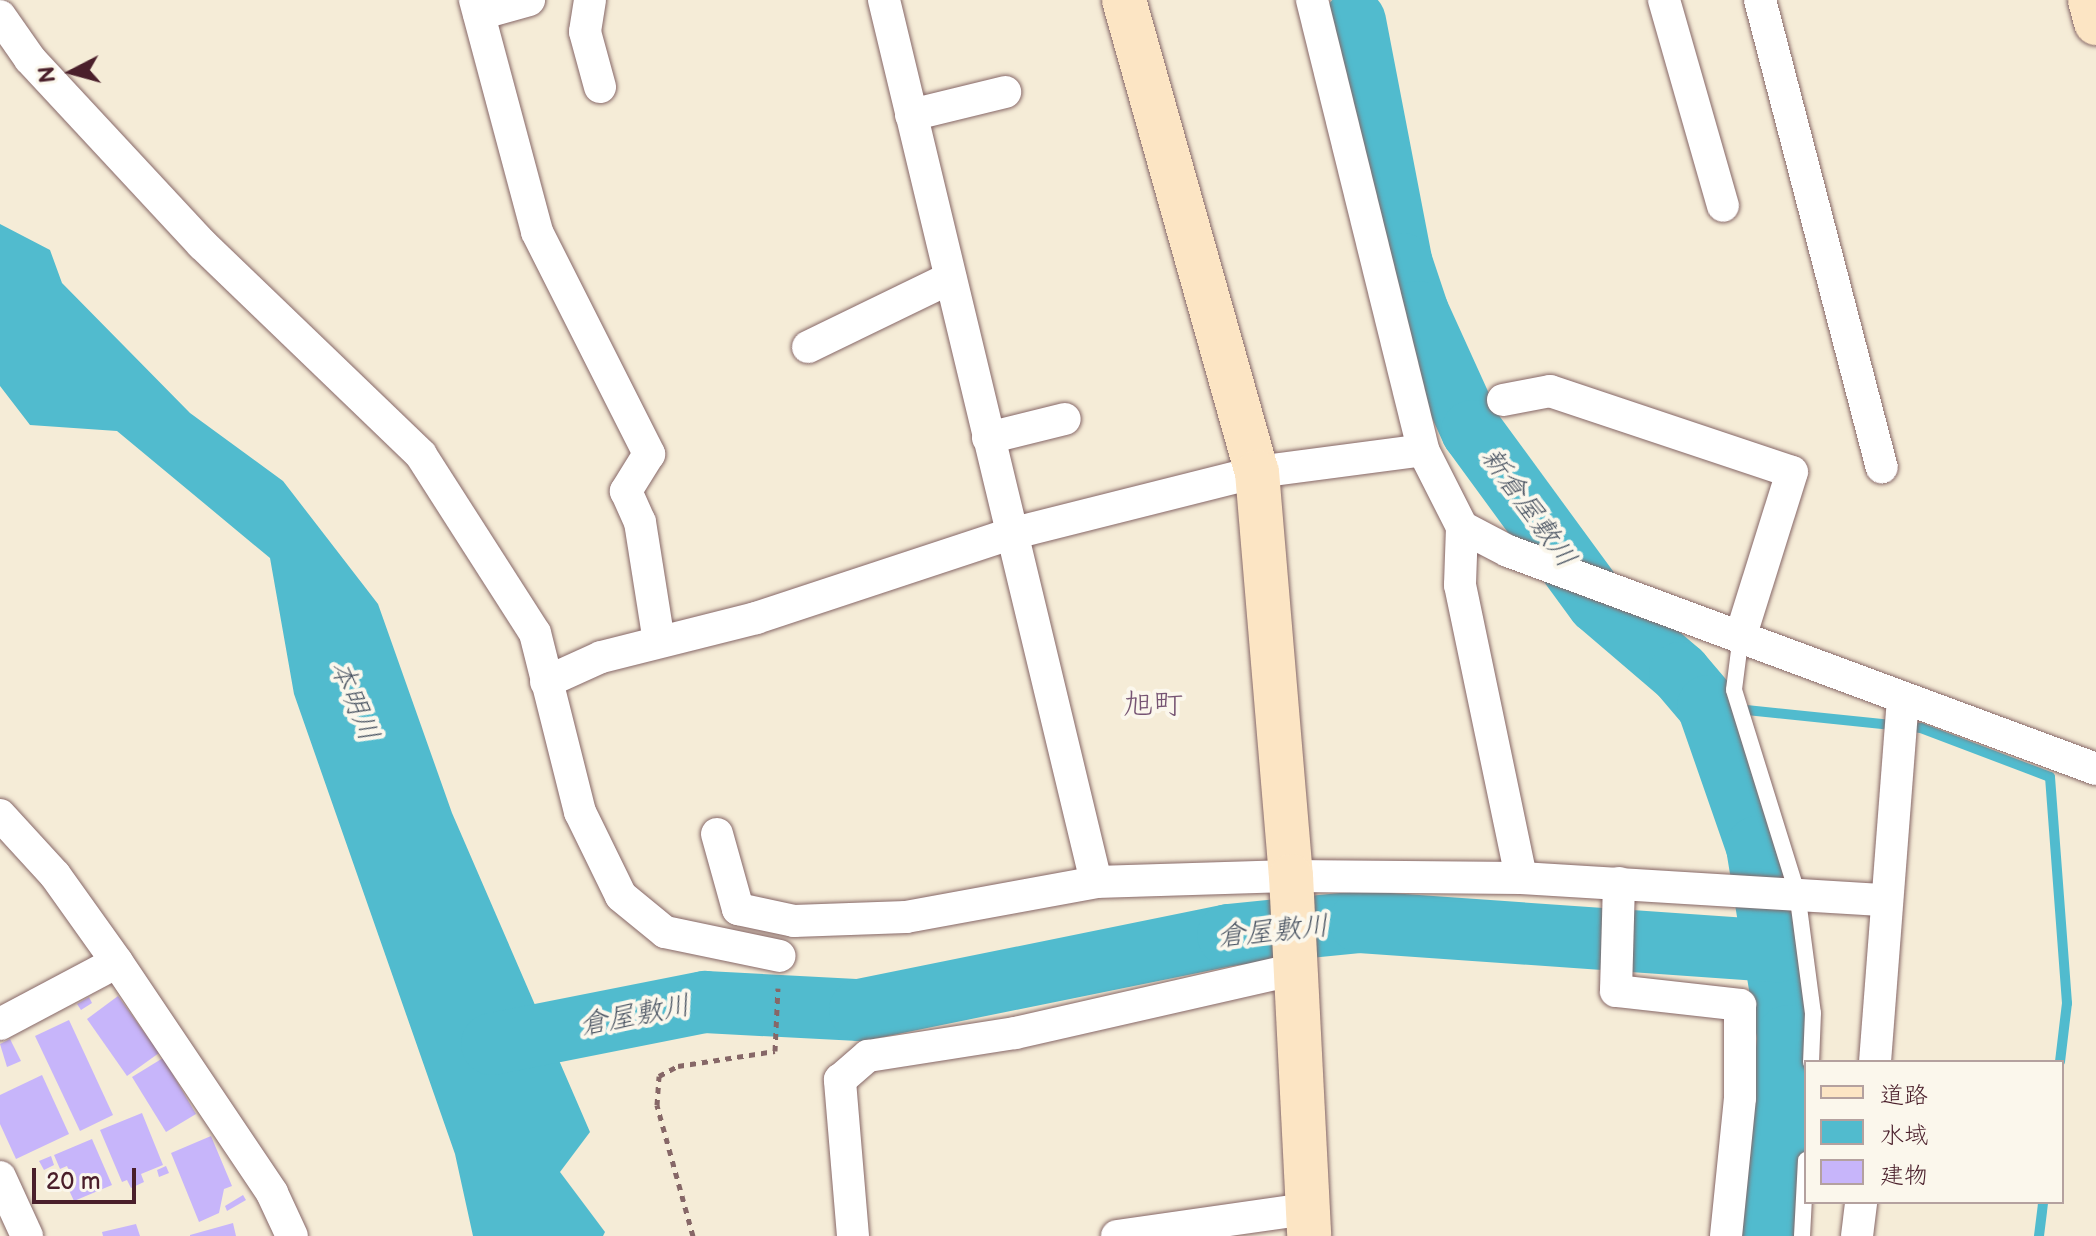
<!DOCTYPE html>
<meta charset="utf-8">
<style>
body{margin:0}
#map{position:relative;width:2096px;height:1236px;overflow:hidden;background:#f5ecd7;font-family:"Balsamiq Sans","Klee One",sans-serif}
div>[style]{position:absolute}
.water>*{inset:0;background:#51bbce}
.stream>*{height:10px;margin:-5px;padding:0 5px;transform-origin:5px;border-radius:5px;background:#51bbce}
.river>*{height:62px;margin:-31px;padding:0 31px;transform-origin:31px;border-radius:31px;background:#51bbce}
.building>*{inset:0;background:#c7b5fa}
.path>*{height:5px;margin-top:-2.5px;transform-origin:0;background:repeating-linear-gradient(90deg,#866767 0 6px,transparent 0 12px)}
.roads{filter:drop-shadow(0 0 2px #866767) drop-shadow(0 0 2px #866767)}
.lane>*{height:16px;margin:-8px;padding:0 8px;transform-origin:8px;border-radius:8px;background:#fff}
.street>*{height:32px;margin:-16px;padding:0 16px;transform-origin:16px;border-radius:16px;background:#fff}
.secondary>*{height:44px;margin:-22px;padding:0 22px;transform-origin:22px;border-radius:22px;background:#fce5c4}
span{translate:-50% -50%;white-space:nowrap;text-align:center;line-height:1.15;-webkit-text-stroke:8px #fbf7ec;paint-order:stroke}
.water-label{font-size:28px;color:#4c5664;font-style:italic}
.quarter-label{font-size:30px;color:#765473}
.legend{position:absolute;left:1804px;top:1060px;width:260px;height:144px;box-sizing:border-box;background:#fbf7ec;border:2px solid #b4a19f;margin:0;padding:10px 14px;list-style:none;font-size:24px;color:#4a1f2b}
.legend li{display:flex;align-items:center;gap:16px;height:40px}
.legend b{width:40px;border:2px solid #b4a19f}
.north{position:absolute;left:32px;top:32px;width:80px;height:80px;-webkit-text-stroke:6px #fbf7ec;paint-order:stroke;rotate:264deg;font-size:22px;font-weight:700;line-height:32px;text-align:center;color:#4a1f2b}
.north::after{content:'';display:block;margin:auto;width:28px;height:36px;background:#4a1f2b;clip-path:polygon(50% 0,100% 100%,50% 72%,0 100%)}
.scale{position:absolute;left:32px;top:1168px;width:104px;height:36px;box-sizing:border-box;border:4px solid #4a1f2b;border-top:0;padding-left:10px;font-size:24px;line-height:28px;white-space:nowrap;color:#4a1f2b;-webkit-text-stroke:6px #fbf7ec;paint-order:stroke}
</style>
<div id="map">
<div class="water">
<div style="clip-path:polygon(0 224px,50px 250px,62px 283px,190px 413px,283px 481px,378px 604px,452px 813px,590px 1132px,560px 1172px,605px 1232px,603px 1236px,473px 1236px,455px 1154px,294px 694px,270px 558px,117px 431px,30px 425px,0 386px)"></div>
</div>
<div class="stream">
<div style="left:1708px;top:706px;width:214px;rotate:5.9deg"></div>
<div style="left:1921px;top:728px;width:138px;rotate:20.8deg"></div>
<div style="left:2050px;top:777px;width:227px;rotate:85.7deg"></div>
<div style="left:2067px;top:1003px;width:59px;rotate:96.8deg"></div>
<div style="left:2039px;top:1236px;width:34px;rotate:-83deg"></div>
</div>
<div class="river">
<div style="left:1355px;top:21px;width:248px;rotate:79.1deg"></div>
<div style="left:1402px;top:264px;width:51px;rotate:71.6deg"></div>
<div style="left:1418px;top:312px;width:131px;rotate:65.6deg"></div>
<div style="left:1472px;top:431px;width:213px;rotate:53.8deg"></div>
<div style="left:1598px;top:603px;width:108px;rotate:40.5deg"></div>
<div style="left:1680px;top:673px;width:43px;rotate:49.7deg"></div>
<div style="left:1708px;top:706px;width:149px;rotate:70.8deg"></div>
<div style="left:1757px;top:847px;width:192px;rotate:80.7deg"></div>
<div style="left:1788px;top:1036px;width:201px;rotate:94.3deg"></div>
<div style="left:492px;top:1044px;width:217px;rotate:-11.2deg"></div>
<div style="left:705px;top:1002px;width:155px;rotate:3deg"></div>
<div style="left:860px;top:1010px;width:376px;rotate:-11.5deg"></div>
<div style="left:1228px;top:935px;width:133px;rotate:-5.6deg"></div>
<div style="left:1360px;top:922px;width:419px;rotate:4deg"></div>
</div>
<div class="building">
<div style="clip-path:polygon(118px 996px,159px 1053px,127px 1076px,87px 1019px)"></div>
<div style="clip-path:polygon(89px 997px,92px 1003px,81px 1010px,77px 1004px)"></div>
<div style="clip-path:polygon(69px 1020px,113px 1115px,80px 1131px,35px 1036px)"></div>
<div style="clip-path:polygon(10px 1039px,21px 1061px,7px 1067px,0 1044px)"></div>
<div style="clip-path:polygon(163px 1058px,196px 1114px,166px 1132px,132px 1077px)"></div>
<div style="clip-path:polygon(42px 1075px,69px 1134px,16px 1159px,0 1124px,0 1095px)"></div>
<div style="clip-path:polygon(142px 1113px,163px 1165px,141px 1174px,144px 1182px,131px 1188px,127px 1180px,122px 1182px,100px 1130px)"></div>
<div style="clip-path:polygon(211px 1136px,232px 1186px,224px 1189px,219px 1213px,199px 1222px,171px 1153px)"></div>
<div style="clip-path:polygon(92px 1139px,112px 1185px,74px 1201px,68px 1188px,75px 1185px,67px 1166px,60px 1169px,54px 1155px)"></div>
<div style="clip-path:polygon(51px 1156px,54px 1165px,44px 1170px,39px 1161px)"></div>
<div style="clip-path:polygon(166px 1166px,169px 1173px,159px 1177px,157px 1170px)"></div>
<div style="clip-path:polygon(243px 1195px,246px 1200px,227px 1211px,225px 1206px)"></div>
<div style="clip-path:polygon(233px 1223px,236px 1236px,190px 1236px,190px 1235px)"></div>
<div style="clip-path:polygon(136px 1224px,140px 1236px,103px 1236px,102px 1232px)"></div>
</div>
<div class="path">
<div style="left:693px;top:1236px;width:136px;rotate:-105.4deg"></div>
<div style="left:657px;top:1105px;width:29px;rotate:-86deg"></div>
<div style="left:659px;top:1076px;width:21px;rotate:-28deg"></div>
<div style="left:678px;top:1066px;width:98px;rotate:-8.8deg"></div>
<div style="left:775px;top:1051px;width:63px;rotate:-87.3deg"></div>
</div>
<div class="roads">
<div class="lane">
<div style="left:1741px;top:635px;width:55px;rotate:97.3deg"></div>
<div style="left:1734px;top:690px;width:212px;rotate:72.7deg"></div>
<div style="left:1797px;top:892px;width:122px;rotate:82.5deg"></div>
<div style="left:1813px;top:1013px;width:49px;rotate:92.3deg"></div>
<div style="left:1802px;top:1236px;width:76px;rotate:-87deg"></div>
</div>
<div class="street">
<div style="left:475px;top:0;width:240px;rotate:75deg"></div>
<div style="left:537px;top:232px;width:249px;rotate:63.2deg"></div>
<div style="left:649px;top:454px;width:44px;rotate:121.9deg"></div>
<div style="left:626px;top:491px;width:34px;rotate:66deg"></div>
<div style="left:640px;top:522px;width:121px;rotate:81deg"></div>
<div style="left:590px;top:0;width:32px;rotate:99deg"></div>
<div style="left:585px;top:32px;width:57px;rotate:74.7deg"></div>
<div style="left:884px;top:0;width:907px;rotate:76.48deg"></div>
<div style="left:1312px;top:0;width:463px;rotate:76.1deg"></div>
<div style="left:1423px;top:450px;width:86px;rotate:63.1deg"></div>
<div style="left:1462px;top:527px;width:58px;rotate:92deg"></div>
<div style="left:1460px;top:585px;width:299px;rotate:78.2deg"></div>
<div style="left:1664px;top:0;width:214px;rotate:74deg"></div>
<div style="left:1760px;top:0;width:483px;rotate:75.4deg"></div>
<div style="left:479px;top:14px;width:52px;rotate:-15.6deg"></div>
<div style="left:0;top:16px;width:52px;rotate:55.1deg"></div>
<div style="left:30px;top:59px;width:253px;rotate:47.1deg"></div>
<div style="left:202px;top:244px;width:304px;rotate:43.9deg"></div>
<div style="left:421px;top:455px;width:211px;rotate:57.4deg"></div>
<div style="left:535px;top:633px;width:185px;rotate:75.9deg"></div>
<div style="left:580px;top:812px;width:93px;rotate:64deg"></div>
<div style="left:621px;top:896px;width:57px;rotate:39.3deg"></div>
<div style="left:665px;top:932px;width:117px;rotate:11.8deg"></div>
<div style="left:911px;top:115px;width:97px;rotate:-13.7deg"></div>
<div style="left:808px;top:347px;width:158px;rotate:-25.9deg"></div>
<div style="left:1503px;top:400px;width:48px;rotate:-10.8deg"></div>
<div style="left:1550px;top:391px;width:255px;rotate:18.5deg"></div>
<div style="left:1792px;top:472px;width:171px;rotate:107.4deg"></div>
<div style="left:988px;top:438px;width:79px;rotate:-13.9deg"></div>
<div style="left:1462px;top:527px;width:52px;rotate:27.6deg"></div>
<div style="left:1508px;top:551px;width:627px;rotate:20.34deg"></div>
<div style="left:546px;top:682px;width:60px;rotate:-24.4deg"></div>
<div style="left:601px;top:657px;width:160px;rotate:-14.1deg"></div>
<div style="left:756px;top:618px;width:268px;rotate:-18.3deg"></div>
<div style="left:1010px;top:534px;width:255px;rotate:-14.1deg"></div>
<div style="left:1257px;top:472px;width:167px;rotate:-7.5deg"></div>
<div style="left:0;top:815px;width:81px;rotate:47.5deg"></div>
<div style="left:55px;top:875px;width:107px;rotate:54.5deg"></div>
<div style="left:117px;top:962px;width:278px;rotate:56.1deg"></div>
<div style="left:272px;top:1193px;width:47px;rotate:65.1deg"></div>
<div style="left:717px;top:834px;width:78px;rotate:74.4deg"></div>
<div style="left:738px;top:909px;width:57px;rotate:12.1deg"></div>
<div style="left:794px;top:921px;width:112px;rotate:-2deg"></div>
<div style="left:906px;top:917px;width:193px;rotate:-10.4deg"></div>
<div style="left:1096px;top:882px;width:195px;rotate:-1.8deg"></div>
<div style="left:1291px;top:876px;width:230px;rotate:0.5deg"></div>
<div style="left:1521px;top:878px;width:365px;rotate:3.5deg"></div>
<div style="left:1619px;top:883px;width:108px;rotate:91.6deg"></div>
<div style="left:1616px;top:991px;width:125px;rotate:6.4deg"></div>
<div style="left:1740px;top:1005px;width:93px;rotate:90deg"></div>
<div style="left:1740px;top:1098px;width:139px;rotate:95.8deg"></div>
<div style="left:0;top:1024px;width:132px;rotate:-27.9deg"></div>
<div style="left:1875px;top:1062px;width:363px;rotate:-85.6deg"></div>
<div style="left:0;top:1177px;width:65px;rotate:65.4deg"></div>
<div style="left:853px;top:1236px;width:157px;rotate:-94.8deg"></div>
<div style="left:840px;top:1080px;width:37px;rotate:-41deg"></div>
<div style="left:868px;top:1056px;width:149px;rotate:-8.9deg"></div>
<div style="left:1015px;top:1033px;width:289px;rotate:-12.8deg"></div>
<div style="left:1117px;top:1236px;width:192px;rotate:-8.1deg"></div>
<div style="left:1857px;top:1236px;width:34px;rotate:-83deg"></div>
</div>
<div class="secondary">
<div style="left:1124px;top:0;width:490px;rotate:74.3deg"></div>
<div style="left:1257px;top:472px;width:405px;rotate:85.2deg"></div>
<div style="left:1291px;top:876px;width:360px;rotate:87.1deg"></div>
<div style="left:2090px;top:0;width:24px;rotate:75deg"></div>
</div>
</div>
<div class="water-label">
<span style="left:1528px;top:508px;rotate:54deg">新倉屋敷川</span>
<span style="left:354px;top:701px;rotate:68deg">本明川</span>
<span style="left:1273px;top:932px;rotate:-6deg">倉屋敷川</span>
<span style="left:635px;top:1016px;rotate:-11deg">倉屋敷川</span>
</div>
<div class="quarter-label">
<span style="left:1153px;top:705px">旭町</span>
</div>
<ul class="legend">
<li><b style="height:10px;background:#fce5c4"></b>道路</li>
<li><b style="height:22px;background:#51bbce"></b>水域</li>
<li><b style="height:22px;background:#c7b5fa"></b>建物</li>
</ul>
<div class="north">N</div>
<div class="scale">20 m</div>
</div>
